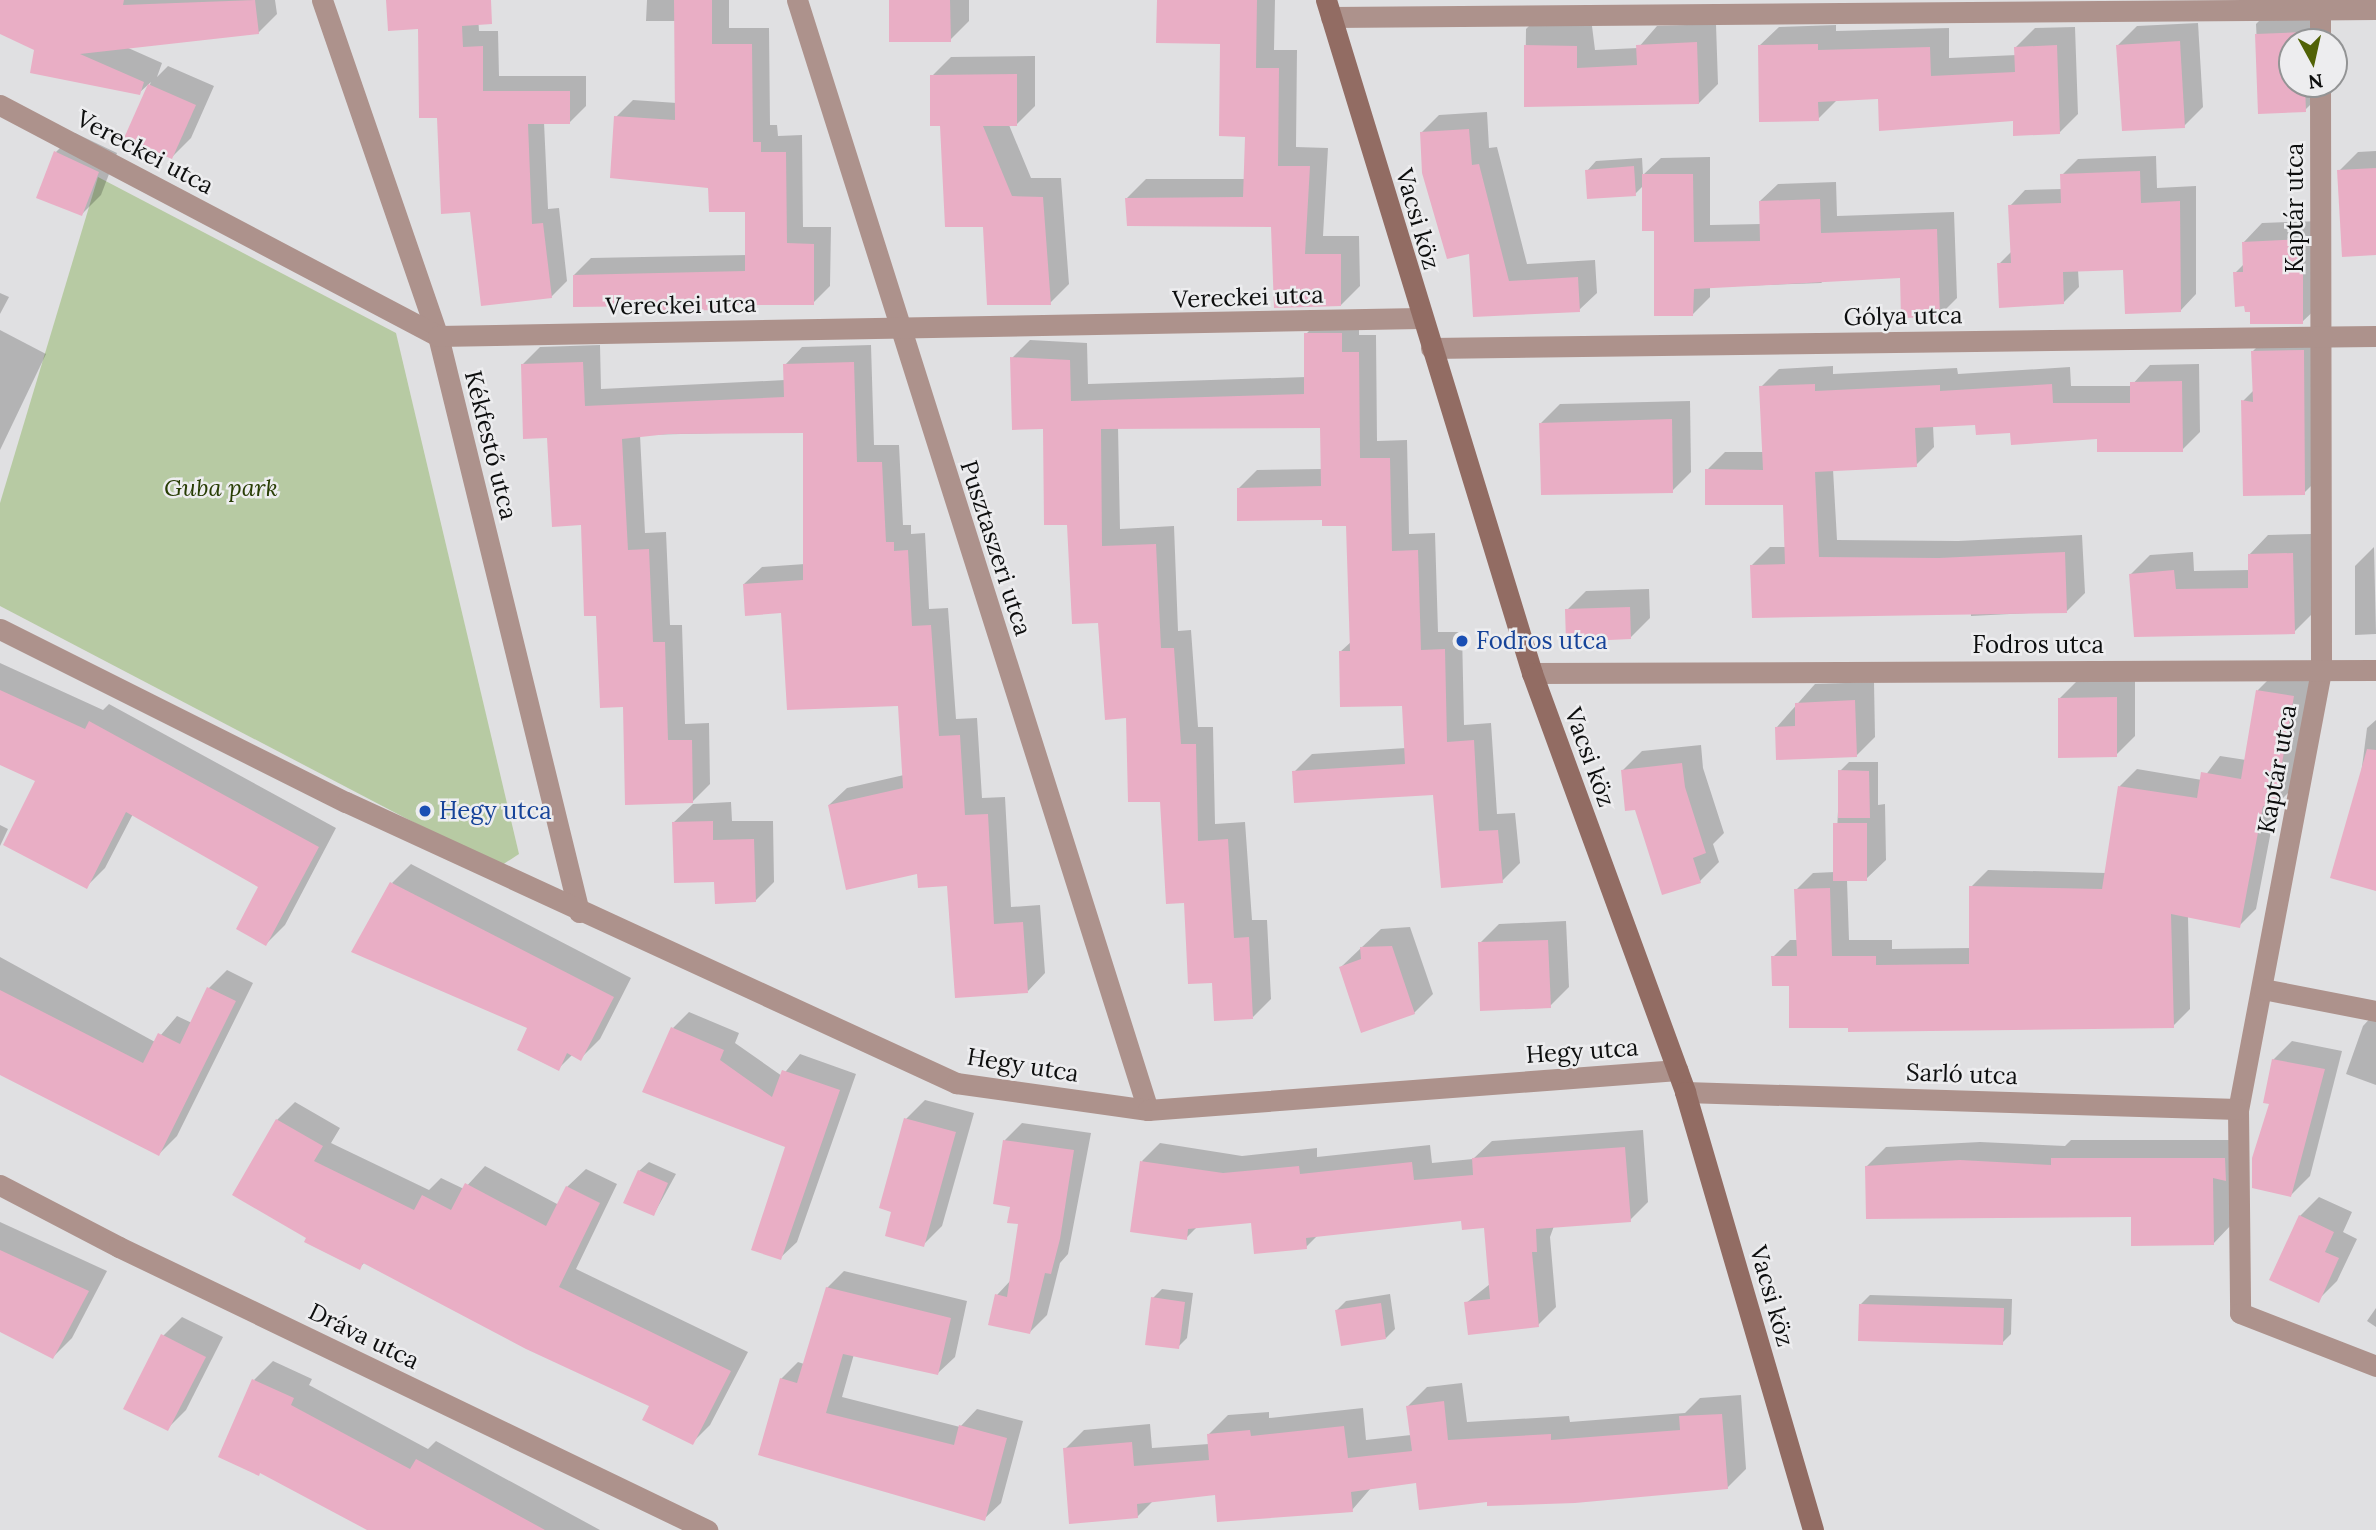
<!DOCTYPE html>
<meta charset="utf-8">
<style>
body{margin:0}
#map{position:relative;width:2376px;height:1530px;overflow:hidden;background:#e0e0e2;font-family:Lora,serif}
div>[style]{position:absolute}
.green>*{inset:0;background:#b7caa3}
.shadow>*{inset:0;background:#0003}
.building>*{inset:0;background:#e9aec5}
.street>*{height:21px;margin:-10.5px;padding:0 10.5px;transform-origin:10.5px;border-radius:10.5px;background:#ad928c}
.secondary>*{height:21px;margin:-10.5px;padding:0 10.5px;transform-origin:10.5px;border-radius:10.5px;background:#926c63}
.dots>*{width:19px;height:19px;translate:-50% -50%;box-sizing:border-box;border:4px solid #ededef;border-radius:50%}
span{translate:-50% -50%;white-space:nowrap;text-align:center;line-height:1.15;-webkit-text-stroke:5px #ededef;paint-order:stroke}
.street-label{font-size:24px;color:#0d0e0e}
.park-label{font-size:24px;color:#283d04;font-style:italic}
.transit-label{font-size:24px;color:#164399}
.left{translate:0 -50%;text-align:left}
.north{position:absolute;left:2278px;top:28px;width:70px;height:70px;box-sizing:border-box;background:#ededef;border:2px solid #939495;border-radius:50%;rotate:172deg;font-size:19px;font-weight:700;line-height:28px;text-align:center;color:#0d0e0e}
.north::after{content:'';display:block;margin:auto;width:24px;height:32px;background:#516206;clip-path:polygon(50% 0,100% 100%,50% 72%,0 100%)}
</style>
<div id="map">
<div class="green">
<div style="clip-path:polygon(98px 177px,396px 333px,519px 854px,499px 867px,0 606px,0 503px)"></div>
</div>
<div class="shadow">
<div style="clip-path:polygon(0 0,275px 0,277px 14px,258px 33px,126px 47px,162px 63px,157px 77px,168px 66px,214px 86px,191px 138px,172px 157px,126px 137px,151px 82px,139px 93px,0 32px)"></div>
<div style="clip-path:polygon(387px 0,477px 0,479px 31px,498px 31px,499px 76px,586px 76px,586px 106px,570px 122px,544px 122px,548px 209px,559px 208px,567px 281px,551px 297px,472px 211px,439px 116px,419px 27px)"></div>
<div style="clip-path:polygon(647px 0,729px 0,729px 28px,769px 28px,770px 125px,777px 125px,778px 136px,802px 135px,803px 227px,831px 227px,830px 286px,813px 303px,725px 303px,720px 308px,663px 304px,574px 275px,591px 258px,747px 255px,747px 210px,616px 117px,633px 100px,677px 103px,676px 21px,646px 21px)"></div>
<div style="clip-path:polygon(890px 0,969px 0,969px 21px,950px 40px)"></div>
<div style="clip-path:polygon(1159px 0,1275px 0,1274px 50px,1297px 50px,1296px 147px,1328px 148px,1323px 236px,1359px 236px,1360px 286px,1341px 305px,1273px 225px,1127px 198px,1146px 179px,1246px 179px,1247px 135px,1222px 42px)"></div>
<div style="clip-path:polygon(2316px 4px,2322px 42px,2292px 42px,2292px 84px,2324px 84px,2324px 91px,2305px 110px,2260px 112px,2256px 24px,2275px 5px)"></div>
<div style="clip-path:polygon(1545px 10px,1590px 10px,1595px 50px,1638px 48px,1657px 26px,1716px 24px,1718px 84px,1699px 103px,1525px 105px,1526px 29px)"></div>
<div style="clip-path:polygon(2198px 23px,2203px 107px,2184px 126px,2118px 45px,2137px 26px)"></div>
<div style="clip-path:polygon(1836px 25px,1836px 31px,1949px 28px,1949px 58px,2017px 55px,2016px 47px,2035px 28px,2075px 27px,2078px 114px,2059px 133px,2015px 119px,1880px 98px,1838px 99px,1818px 119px,1759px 46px,1779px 27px)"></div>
<div style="clip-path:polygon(1035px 56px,1035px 106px,1016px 125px,1009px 125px,1031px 178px,1061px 178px,1069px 284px,1050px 303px,984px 225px,942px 124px,932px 76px,951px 57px)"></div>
<div style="clip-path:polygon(1487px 112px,1489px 148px,1497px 147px,1527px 264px,1595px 260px,1597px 293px,1579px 310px,1474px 316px,1471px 252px,1421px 133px,1439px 115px)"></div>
<div style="clip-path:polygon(75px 133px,117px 153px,101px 195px,82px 214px,56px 152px)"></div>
<div style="clip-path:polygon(2376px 151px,2376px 253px,2339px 171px,2358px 152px)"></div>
<div style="clip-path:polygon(2156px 156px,2157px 188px,2196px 186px,2196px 294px,2181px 310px,2124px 268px,2078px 270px,2079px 287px,2063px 303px,1999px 264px,2012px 251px,2010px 206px,2025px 190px,2063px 189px,2062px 175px,2078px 159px)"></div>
<div style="clip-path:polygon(1710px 157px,1710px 225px,1761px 224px,1760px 201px,1778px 184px,1836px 182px,1837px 216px,1954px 212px,1957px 298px,1939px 316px,1901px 276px,1827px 278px,1821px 283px,1710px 287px,1710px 297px,1693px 314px,1656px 230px,1643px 186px,1635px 194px,1587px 171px,1596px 161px,1642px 158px,1643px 175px,1661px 158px)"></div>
<div style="clip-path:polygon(2321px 221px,2322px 303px,2302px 322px,2235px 273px,2244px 264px,2243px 243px,2262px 223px)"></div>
<div style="clip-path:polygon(0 293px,9px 297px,0 314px)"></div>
<div style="clip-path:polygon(1359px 315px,1359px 335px,1376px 335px,1377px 441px,1407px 440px,1409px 534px,1435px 533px,1438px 632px,1462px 632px,1464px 725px,1491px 723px,1497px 814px,1515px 813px,1520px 863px,1502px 881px,1435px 793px,1294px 772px,1312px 754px,1406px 748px,1404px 704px,1340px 652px,1352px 641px,1348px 524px,1239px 488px,1257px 470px,1323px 469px,1322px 426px,1118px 427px,1120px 529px,1174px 526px,1178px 631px,1191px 630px,1198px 727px,1213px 727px,1215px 824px,1245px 822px,1252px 920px,1267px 920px,1271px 999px,1253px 1017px,1214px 981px,1186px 901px,1162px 800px,1128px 716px,1045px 427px,1012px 358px,1030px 340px,1087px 343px,1088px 384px,1306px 377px,1306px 334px,1324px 316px)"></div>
<div style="clip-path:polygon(0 330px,46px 354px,0 450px)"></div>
<div style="clip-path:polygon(2272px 332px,2322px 332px,2323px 474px,2304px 493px,2243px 401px,2254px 390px,2253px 351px)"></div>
<div style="clip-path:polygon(600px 345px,601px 389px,785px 380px,785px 365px,802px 347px,871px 345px,874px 445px,899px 445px,903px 525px,911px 525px,911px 534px,925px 533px,929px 609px,948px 608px,956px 719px,977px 718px,982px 798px,1005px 797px,1011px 907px,1040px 905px,1045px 973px,1028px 991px,949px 884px,919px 872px,829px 805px,847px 788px,904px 775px,900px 704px,744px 584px,762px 567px,805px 564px,804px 431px,640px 435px,645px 533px,666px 532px,670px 625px,682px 625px,685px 724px,709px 723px,710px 784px,692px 802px,624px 705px,598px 614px,582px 523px,522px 365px,540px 347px)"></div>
<div style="clip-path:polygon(2199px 364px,2200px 432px,2182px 450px,1977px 423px,1933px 425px,1934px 447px,1916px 465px,1833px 469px,1837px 540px,1958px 541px,2082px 535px,2085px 593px,2067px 611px,1971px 616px,1971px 610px,1752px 565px,1770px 547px,1786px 547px,1784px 503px,1707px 470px,1725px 452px,1764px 452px,1761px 387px,1779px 369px,1833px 366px,1833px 374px,1957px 368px,1958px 374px,2070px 367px,2071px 386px,2131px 386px,2150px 365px)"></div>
<div style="clip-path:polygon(1690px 401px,1691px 472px,1672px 491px,1541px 423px,1560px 404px)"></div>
<div style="clip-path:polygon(2312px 534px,2313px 613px,2294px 632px,2131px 574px,2150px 555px,2193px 552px,2194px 571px,2250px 570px,2249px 555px,2268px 535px)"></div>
<div style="clip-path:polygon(2374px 547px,2376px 634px,2355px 635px,2355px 566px)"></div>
<div style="clip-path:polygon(1649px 589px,1650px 618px,1631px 637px,1567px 610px,1586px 591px)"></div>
<div style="clip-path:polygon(0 663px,103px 710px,109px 704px,336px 828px,285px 925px,266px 944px,261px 886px,133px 814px,105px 868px,86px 887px,37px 780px,0 763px)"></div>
<div style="clip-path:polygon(2275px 673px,2310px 679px,2291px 790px,2276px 805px,2256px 909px,2239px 926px,2188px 916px,2190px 1009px,2173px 1026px,1850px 1026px,1791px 984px,1773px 957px,1790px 940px,1798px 940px,1796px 890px,1813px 873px,1835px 872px,1840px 771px,1849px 762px,1878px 762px,1878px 805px,1885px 804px,1886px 860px,1866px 879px,1847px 880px,1849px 940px,1892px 940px,1892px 949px,1971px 948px,1971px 887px,1988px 870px,2106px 873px,2120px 786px,2137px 769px,2202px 780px,2220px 756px,2246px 760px,2258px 690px)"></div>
<div style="clip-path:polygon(2135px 679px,2135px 736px,2116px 755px,2059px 699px,2078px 680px)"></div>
<div style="clip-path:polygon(1874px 682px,1875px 737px,1856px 756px,1777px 727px,1815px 684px)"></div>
<div style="clip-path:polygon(2376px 720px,2376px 889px,2361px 775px,2367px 728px)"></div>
<div style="clip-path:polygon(1701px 745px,1703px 768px,1724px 833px,1713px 844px,1719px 862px,1700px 881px,1623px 770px,1642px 751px)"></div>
<div style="clip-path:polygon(731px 802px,732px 821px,773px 821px,774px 882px,755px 901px,716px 880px,673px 823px,693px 804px)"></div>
<div style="clip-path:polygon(0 825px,8px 829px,0 846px)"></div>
<div style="clip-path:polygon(411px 864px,631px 978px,600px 1039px,581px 1058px,573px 1054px,558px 1069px,530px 1028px,392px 883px)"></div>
<div style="clip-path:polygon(1566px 921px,1569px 987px,1550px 1006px,1480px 943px,1499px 924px)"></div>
<div style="clip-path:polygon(1410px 927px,1433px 994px,1414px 1013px,1341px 967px,1381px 929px)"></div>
<div style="clip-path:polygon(0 957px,155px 1042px,177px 1016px,192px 1023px,209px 988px,227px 970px,253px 983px,177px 1136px,159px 1154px,0 1070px)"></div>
<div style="clip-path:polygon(689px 1012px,739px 1033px,735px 1043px,782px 1076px,800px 1054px,856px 1074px,797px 1242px,780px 1258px,788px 1146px,673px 1028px)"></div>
<div style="clip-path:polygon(2376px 1012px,2376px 1085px,2346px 1074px,2363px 1026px)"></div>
<div style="clip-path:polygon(2292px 1041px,2342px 1051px,2310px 1176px,2291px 1195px,2271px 1103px,2273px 1060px)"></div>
<div style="clip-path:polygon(925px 1100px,974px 1113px,942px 1226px,923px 1245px,906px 1119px)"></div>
<div style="clip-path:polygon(295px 1102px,340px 1128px,331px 1143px,429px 1190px,441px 1178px,464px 1189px,485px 1166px,559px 1205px,567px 1187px,586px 1169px,617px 1184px,576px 1269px,748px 1352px,710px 1425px,692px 1443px,652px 1406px,365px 1262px,360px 1267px,309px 1237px,277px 1120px)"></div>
<div style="clip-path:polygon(1022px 1123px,1091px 1133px,1068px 1254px,1060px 1263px,1047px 1315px,1030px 1332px,997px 1295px,1011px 1280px,1020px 1223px,1012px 1205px,1005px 1140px)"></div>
<div style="clip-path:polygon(1643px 1130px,1648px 1202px,1630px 1220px,1554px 1226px,1550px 1237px,1556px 1307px,1538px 1325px,1466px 1303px,1490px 1284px,1486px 1227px,1463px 1219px,1318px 1235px,1306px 1247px,1253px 1221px,1198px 1226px,1186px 1238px,1142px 1161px,1160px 1143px,1242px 1156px,1317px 1148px,1317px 1157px,1430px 1145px,1432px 1163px,1473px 1159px,1492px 1141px)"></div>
<div style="clip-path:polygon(2071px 1140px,2244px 1140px,2232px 1224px,2213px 1244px,2133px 1215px,1867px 1166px,1886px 1147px,1980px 1142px,2065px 1146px)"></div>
<div style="clip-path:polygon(649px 1162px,676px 1174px,654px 1214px,639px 1171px)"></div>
<div style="clip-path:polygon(2319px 1197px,2352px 1212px,2343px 1232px,2357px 1239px,2337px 1281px,2318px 1300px,2300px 1216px)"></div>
<div style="clip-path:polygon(0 1222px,107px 1271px,72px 1338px,53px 1357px,0 1328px)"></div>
<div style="clip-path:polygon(844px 1271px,967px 1301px,955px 1357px,938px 1373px,854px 1354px,842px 1397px,960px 1427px,977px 1409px,1023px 1421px,1001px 1503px,984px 1519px,760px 1454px,781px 1379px,798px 1362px,804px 1364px,827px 1288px)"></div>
<div style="clip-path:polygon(1162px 1289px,1193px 1293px,1187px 1338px,1178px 1347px,1153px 1298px)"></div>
<div style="clip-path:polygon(1390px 1294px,1395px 1329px,1386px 1338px,1337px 1310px,1346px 1301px)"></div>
<div style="clip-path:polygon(1870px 1295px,2012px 1299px,2011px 1334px,2002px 1343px,1861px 1304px)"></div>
<div style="clip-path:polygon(2376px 1308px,2376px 1327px,2367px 1321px)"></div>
<div style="clip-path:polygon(182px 1317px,223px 1337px,186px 1410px,167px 1429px,163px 1336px)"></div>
<div style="clip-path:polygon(273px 1361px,312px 1379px,309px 1385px,428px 1449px,436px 1441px,600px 1530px,370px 1530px,254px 1380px)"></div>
<div style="clip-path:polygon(1462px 1383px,1467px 1422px,1569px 1416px,1570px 1422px,1685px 1413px,1700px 1398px,1741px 1395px,1746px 1469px,1727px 1488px,1489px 1500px,1418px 1481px,1371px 1488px,1352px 1510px,1216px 1493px,1154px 1500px,1137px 1517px,1065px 1449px,1084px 1430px,1150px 1424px,1152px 1448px,1209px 1444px,1209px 1434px,1228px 1415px,1269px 1412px,1269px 1418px,1363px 1408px,1366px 1440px,1411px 1435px,1408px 1406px,1427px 1387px)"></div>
</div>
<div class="building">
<div style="clip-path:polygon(0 0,124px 0,123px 5px,255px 0,259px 34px,80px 54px,144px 82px,140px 95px,30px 73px,34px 50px,0 34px)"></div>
<div style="clip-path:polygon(386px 0,491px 0,492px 24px,462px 26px,463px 47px,483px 46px,483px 91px,570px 91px,570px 124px,528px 124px,532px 224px,543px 223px,552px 298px,481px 306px,470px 212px,441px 214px,437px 118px,419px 118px,418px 29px,388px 31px)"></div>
<div style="clip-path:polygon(674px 0,712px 0,712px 44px,752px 44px,753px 142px,761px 142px,761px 152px,786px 152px,787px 243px,814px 244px,814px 305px,721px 305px,721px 310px,662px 311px,662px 306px,573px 307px,573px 275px,745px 271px,745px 212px,709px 212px,708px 188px,610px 178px,614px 116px,675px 120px)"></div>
<div style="clip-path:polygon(889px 0,950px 0,951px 42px,889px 42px)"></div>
<div style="clip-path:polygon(1157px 0,1257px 0,1256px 68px,1279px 68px,1278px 166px,1310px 166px,1305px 254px,1341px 254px,1341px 306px,1274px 308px,1271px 227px,1127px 226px,1125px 198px,1243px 197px,1245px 137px,1219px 136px,1220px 44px,1156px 43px)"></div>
<div style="clip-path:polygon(2303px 32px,2303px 42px,2292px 42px,2292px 84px,2305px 84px,2306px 112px,2258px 114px,2255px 34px)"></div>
<div style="clip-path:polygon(2180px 41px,2185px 128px,2122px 131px,2116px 45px)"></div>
<div style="clip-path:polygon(1697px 42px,1699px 104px,1524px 107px,1524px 45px,1577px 46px,1577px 68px,1637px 65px,1636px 45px)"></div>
<div style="clip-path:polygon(1818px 44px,1818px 50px,1930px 47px,1931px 76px,2015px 72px,2014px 47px,2057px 45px,2060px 134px,2013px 136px,2013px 121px,1879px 131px,1878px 99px,1818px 102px,1819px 121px,1759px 122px,1758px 45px)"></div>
<div style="clip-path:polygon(1017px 74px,1017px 126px,983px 126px,1012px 196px,1043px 197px,1051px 305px,987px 305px,983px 227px,945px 227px,940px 126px,930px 126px,930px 75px)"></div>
<div style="clip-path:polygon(148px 84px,196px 105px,172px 159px,124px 138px)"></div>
<div style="clip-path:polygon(1469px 129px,1472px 165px,1479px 164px,1509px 281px,1578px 277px,1580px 312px,1473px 317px,1469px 254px,1447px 259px,1422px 173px,1420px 132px)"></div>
<div style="clip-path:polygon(54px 151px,99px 172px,82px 216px,36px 198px)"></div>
<div style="clip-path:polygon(1634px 166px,1636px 196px,1587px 199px,1585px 170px)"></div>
<div style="clip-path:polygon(2376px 168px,2376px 255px,2342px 257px,2337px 170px)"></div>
<div style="clip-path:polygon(2140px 171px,2141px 203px,2180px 201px,2181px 312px,2125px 314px,2123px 270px,2063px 272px,2064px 304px,1999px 308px,1997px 263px,2011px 263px,2008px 205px,2061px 203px,2060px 174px)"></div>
<div style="clip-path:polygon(1642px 174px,1693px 174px,1694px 242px,1760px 241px,1759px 201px,1820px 199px,1821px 233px,1937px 229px,1940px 317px,1901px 318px,1900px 278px,1694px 289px,1693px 316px,1654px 316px,1654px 231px,1642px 231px)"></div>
<div style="clip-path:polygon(2303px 239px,2303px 324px,2250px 324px,2250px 312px,2245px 312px,2244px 306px,2235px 307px,2233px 272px,2243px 272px,2242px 242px)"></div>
<div style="clip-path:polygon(1304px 333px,1342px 333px,1342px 352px,1359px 352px,1360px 458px,1390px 458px,1392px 551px,1418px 550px,1421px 650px,1445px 649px,1447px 742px,1474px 740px,1479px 831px,1498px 830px,1503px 883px,1441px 888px,1433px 795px,1294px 803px,1292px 771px,1405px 764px,1402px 706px,1340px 707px,1339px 651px,1350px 651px,1346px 526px,1322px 526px,1322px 520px,1237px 521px,1237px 488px,1321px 486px,1320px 428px,1101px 429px,1102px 546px,1156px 544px,1161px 648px,1174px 648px,1181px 744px,1196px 744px,1198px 841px,1228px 839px,1234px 938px,1249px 937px,1253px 1019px,1214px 1021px,1212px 983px,1188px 984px,1184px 903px,1166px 904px,1160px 802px,1128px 802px,1126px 718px,1105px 720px,1098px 623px,1072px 624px,1067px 525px,1044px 525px,1043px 429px,1012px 430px,1010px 357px,1070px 360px,1071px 401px,1304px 394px)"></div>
<div style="clip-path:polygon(2304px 350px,2305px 495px,2243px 496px,2241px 400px,2253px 402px,2251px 351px)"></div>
<div style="clip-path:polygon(583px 362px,585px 406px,784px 397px,783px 364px,854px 362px,857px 462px,882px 462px,886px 542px,894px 542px,894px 551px,908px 550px,912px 626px,931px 625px,939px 736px,960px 735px,965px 815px,988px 814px,994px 924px,1023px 922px,1028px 993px,955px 998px,947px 886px,918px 888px,917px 874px,846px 890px,828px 805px,903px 788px,898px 706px,787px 710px,781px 613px,745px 616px,743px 584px,803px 580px,803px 433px,668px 434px,622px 439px,628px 550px,649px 549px,653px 642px,665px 642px,668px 740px,692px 740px,693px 803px,625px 805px,623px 707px,600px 708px,596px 616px,584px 616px,581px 525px,552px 527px,547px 438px,523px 439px,521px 364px)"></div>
<div style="clip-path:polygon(2182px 381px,2183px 452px,2097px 452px,2097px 439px,2011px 445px,2010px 433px,1976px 435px,1975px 425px,1915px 428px,1917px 467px,1815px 472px,1819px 557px,1939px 558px,2065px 552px,2067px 613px,1752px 618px,1750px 565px,1785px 564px,1783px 505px,1705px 505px,1705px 469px,1763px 470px,1759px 386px,1815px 384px,1815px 391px,1940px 385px,1940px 391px,2052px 384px,2053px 403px,2130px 403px,2130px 382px)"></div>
<div style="clip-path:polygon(1672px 419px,1673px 493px,1541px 495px,1539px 423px)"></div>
<div style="clip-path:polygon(2293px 553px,2295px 634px,2134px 637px,2129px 574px,2174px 570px,2176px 589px,2248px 588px,2248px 554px)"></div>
<div style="clip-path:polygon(1630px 607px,1631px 639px,1566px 642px,1565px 609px)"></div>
<div style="clip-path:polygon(0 690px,85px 729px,89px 721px,319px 847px,266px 946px,236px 929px,258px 887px,126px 812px,87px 889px,3px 845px,35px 781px,0 765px)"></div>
<div style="clip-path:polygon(2256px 690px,2294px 696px,2274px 808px,2263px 806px,2240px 928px,2171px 914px,2174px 1028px,1848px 1032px,1848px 1028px,1789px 1028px,1789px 986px,1772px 986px,1771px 956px,1797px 956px,1794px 889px,1830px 888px,1832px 956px,1876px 956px,1876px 965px,1969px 964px,1969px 886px,2102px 889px,2118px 786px,2197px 798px,2201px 772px,2241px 779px)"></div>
<div style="clip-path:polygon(2117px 697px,2117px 757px,2058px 758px,2058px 698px)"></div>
<div style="clip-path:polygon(1855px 700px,1857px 757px,1776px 760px,1775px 727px,1795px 726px,1795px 703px)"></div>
<div style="clip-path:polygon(2367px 749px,2376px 750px,2376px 891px,2330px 878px)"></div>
<div style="clip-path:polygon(1682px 763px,1685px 787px,1706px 853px,1693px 858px,1701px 883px,1662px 895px,1635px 810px,1625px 811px,1621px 770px)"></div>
<div style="clip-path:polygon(1838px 770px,1869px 771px,1870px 818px,1838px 818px)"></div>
<div style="clip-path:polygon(713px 821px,713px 840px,754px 839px,756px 902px,715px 904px,714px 882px,674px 883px,672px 822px)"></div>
<div style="clip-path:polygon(1833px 823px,1867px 823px,1867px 881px,1833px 881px)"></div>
<div style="clip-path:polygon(390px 882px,614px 997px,581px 1061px,567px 1053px,559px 1071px,517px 1050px,527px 1028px,351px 952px)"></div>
<div style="clip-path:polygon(1548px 940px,1551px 1008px,1480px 1011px,1478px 942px)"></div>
<div style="clip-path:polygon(1392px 946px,1415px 1014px,1361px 1033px,1339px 967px,1361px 959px,1360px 947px)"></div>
<div style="clip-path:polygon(207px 987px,236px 1001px,159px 1156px,0 1075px,0 990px,143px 1063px,158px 1033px,180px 1044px)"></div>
<div style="clip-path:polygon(671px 1027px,724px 1050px,720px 1060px,772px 1097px,782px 1070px,840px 1090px,781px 1260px,751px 1250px,785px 1147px,642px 1092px)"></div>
<div style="clip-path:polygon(2272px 1059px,2325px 1069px,2291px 1197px,2252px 1188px,2252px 1158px,2269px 1104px,2263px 1103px)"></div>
<div style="clip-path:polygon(904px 1118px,956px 1132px,924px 1247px,885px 1236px,891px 1212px,879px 1208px)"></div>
<div style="clip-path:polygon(276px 1119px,323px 1146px,314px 1161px,414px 1210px,422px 1195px,451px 1210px,465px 1183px,546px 1226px,566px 1186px,600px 1203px,559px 1287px,731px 1371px,693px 1445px,642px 1420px,649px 1406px,526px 1349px,363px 1263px,360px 1270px,304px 1242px,306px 1238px,232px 1195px)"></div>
<div style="clip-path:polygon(1003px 1140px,1074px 1150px,1060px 1239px,1051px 1274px,1045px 1273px,1030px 1334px,988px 1325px,995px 1294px,1007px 1297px,1018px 1224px,1007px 1223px,1010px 1207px,993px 1204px)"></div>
<div style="clip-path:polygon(1625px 1147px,1631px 1222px,1536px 1229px,1537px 1252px,1532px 1252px,1539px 1327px,1468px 1335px,1464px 1302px,1490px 1299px,1484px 1228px,1462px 1230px,1461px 1221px,1306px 1238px,1307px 1249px,1254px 1254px,1251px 1223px,1188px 1229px,1187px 1240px,1130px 1232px,1140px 1161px,1223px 1173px,1299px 1166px,1300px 1174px,1412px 1162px,1414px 1180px,1473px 1175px,1472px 1158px)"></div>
<div style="clip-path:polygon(2051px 1158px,2225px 1158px,2226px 1181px,2213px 1178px,2214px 1245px,2131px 1246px,2131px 1217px,1866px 1219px,1865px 1166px,1960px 1160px,2051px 1165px)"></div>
<div style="clip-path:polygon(638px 1170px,668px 1183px,654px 1216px,623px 1203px)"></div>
<div style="clip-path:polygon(2299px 1215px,2334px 1232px,2325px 1252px,2339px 1258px,2319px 1303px,2269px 1280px)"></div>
<div style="clip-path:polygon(0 1250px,89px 1291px,53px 1359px,0 1332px)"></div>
<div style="clip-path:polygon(826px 1287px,951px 1318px,938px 1375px,843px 1354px,826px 1413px,954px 1445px,959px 1425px,1007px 1438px,985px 1521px,758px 1455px,780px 1378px,797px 1383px)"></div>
<div style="clip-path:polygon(1151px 1297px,1185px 1302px,1179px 1349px,1145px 1345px)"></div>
<div style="clip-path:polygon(1381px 1303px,1386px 1339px,1341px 1346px,1335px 1310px)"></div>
<div style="clip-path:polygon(1859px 1304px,2004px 1308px,2003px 1345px,1858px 1341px)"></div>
<div style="clip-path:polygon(161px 1334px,206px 1357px,168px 1431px,123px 1409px)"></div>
<div style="clip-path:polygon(252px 1379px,294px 1398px,291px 1405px,410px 1469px,416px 1459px,545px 1530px,367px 1530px,260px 1473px,259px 1476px,218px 1457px)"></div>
<div style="clip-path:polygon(1444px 1401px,1448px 1440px,1551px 1434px,1551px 1440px,1680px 1430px,1679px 1416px,1722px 1414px,1728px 1489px,1575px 1503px,1487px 1506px,1487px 1502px,1419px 1510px,1416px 1483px,1351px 1492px,1353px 1512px,1217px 1522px,1215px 1495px,1137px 1504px,1138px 1518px,1069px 1524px,1063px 1448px,1132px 1442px,1134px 1466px,1209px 1460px,1207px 1434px,1250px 1430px,1251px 1436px,1344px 1426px,1348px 1458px,1412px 1451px,1406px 1406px)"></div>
</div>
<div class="street">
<div style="left:322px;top:0;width:355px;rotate:71deg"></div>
<div style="left:438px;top:336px;width:593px;rotate:76.24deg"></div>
<div style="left:797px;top:0;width:1164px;rotate:72.45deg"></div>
<div style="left:2320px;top:10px;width:32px;rotate:90deg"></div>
<div style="left:1331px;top:17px;width:1045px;rotate:-0.44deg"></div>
<div style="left:2320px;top:84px;width:587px;rotate:89.9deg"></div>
<div style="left:2321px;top:671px;width:446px;rotate:100.7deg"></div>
<div style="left:2238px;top:1109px;width:204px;rotate:89.4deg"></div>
<div style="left:2240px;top:1313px;width:146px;rotate:21.3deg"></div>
<div style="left:0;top:105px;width:495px;rotate:27.8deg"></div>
<div style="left:438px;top:336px;width:982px;rotate:-1.05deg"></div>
<div style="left:1431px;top:348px;width:945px;rotate:-0.73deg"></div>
<div style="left:0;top:629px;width:387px;rotate:26.6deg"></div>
<div style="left:346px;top:802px;width:672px;rotate:24.73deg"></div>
<div style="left:956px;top:1083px;width:194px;rotate:8deg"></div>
<div style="left:1148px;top:1110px;width:531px;rotate:-4.32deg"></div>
<div style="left:1532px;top:673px;width:844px;rotate:-0.2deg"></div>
<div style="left:2263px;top:989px;width:115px;rotate:11deg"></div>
<div style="left:1685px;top:1092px;width:553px;rotate:1.76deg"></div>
<div style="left:0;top:1185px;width:134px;rotate:27.5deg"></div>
<div style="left:119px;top:1247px;width:653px;rotate:25.7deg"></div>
</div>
<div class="secondary">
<div style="left:1326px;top:0;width:704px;rotate:72.98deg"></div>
<div style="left:1532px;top:673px;width:446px;rotate:69.9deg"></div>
<div style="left:1685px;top:1092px;width:456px;rotate:73.7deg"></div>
</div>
<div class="dots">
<div style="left:1462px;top:641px;background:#1a4fb4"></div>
<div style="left:425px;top:811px;background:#1a4fb4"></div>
</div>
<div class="street-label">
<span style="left:145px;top:152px;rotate:28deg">Vereckei utca</span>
<span style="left:2295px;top:208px;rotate:-90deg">Kaptár utca</span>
<span style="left:1418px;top:219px;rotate:74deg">Vacsi köz</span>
<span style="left:1248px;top:297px;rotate:-2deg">Vereckei utca</span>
<span style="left:681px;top:305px;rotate:-1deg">Vereckei utca</span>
<span style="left:1903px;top:316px;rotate:-1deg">Gólya utca</span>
<span style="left:491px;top:445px;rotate:76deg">Kékfestő utca</span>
<span style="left:996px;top:548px;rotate:72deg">Pusztaszeri utca</span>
<span style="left:2038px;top:645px">Fodros utca</span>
<span style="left:1590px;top:757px;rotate:70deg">Vacsi köz</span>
<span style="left:2277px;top:769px;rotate:-80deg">Kaptár utca</span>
<span style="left:1582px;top:1051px;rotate:-4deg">Hegy utca</span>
<span style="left:1023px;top:1065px;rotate:9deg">Hegy utca</span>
<span style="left:1962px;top:1074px;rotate:2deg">Sarló utca</span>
<span style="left:1772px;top:1296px;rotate:74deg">Vacsi köz</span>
<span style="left:364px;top:1336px;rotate:26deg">Dráva utca</span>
</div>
<div class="park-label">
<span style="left:221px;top:488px">Guba park</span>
</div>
<div class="transit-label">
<span class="left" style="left:1476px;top:641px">Fodros utca</span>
<span class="left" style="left:439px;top:811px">Hegy utca</span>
</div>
<div class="north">N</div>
</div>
